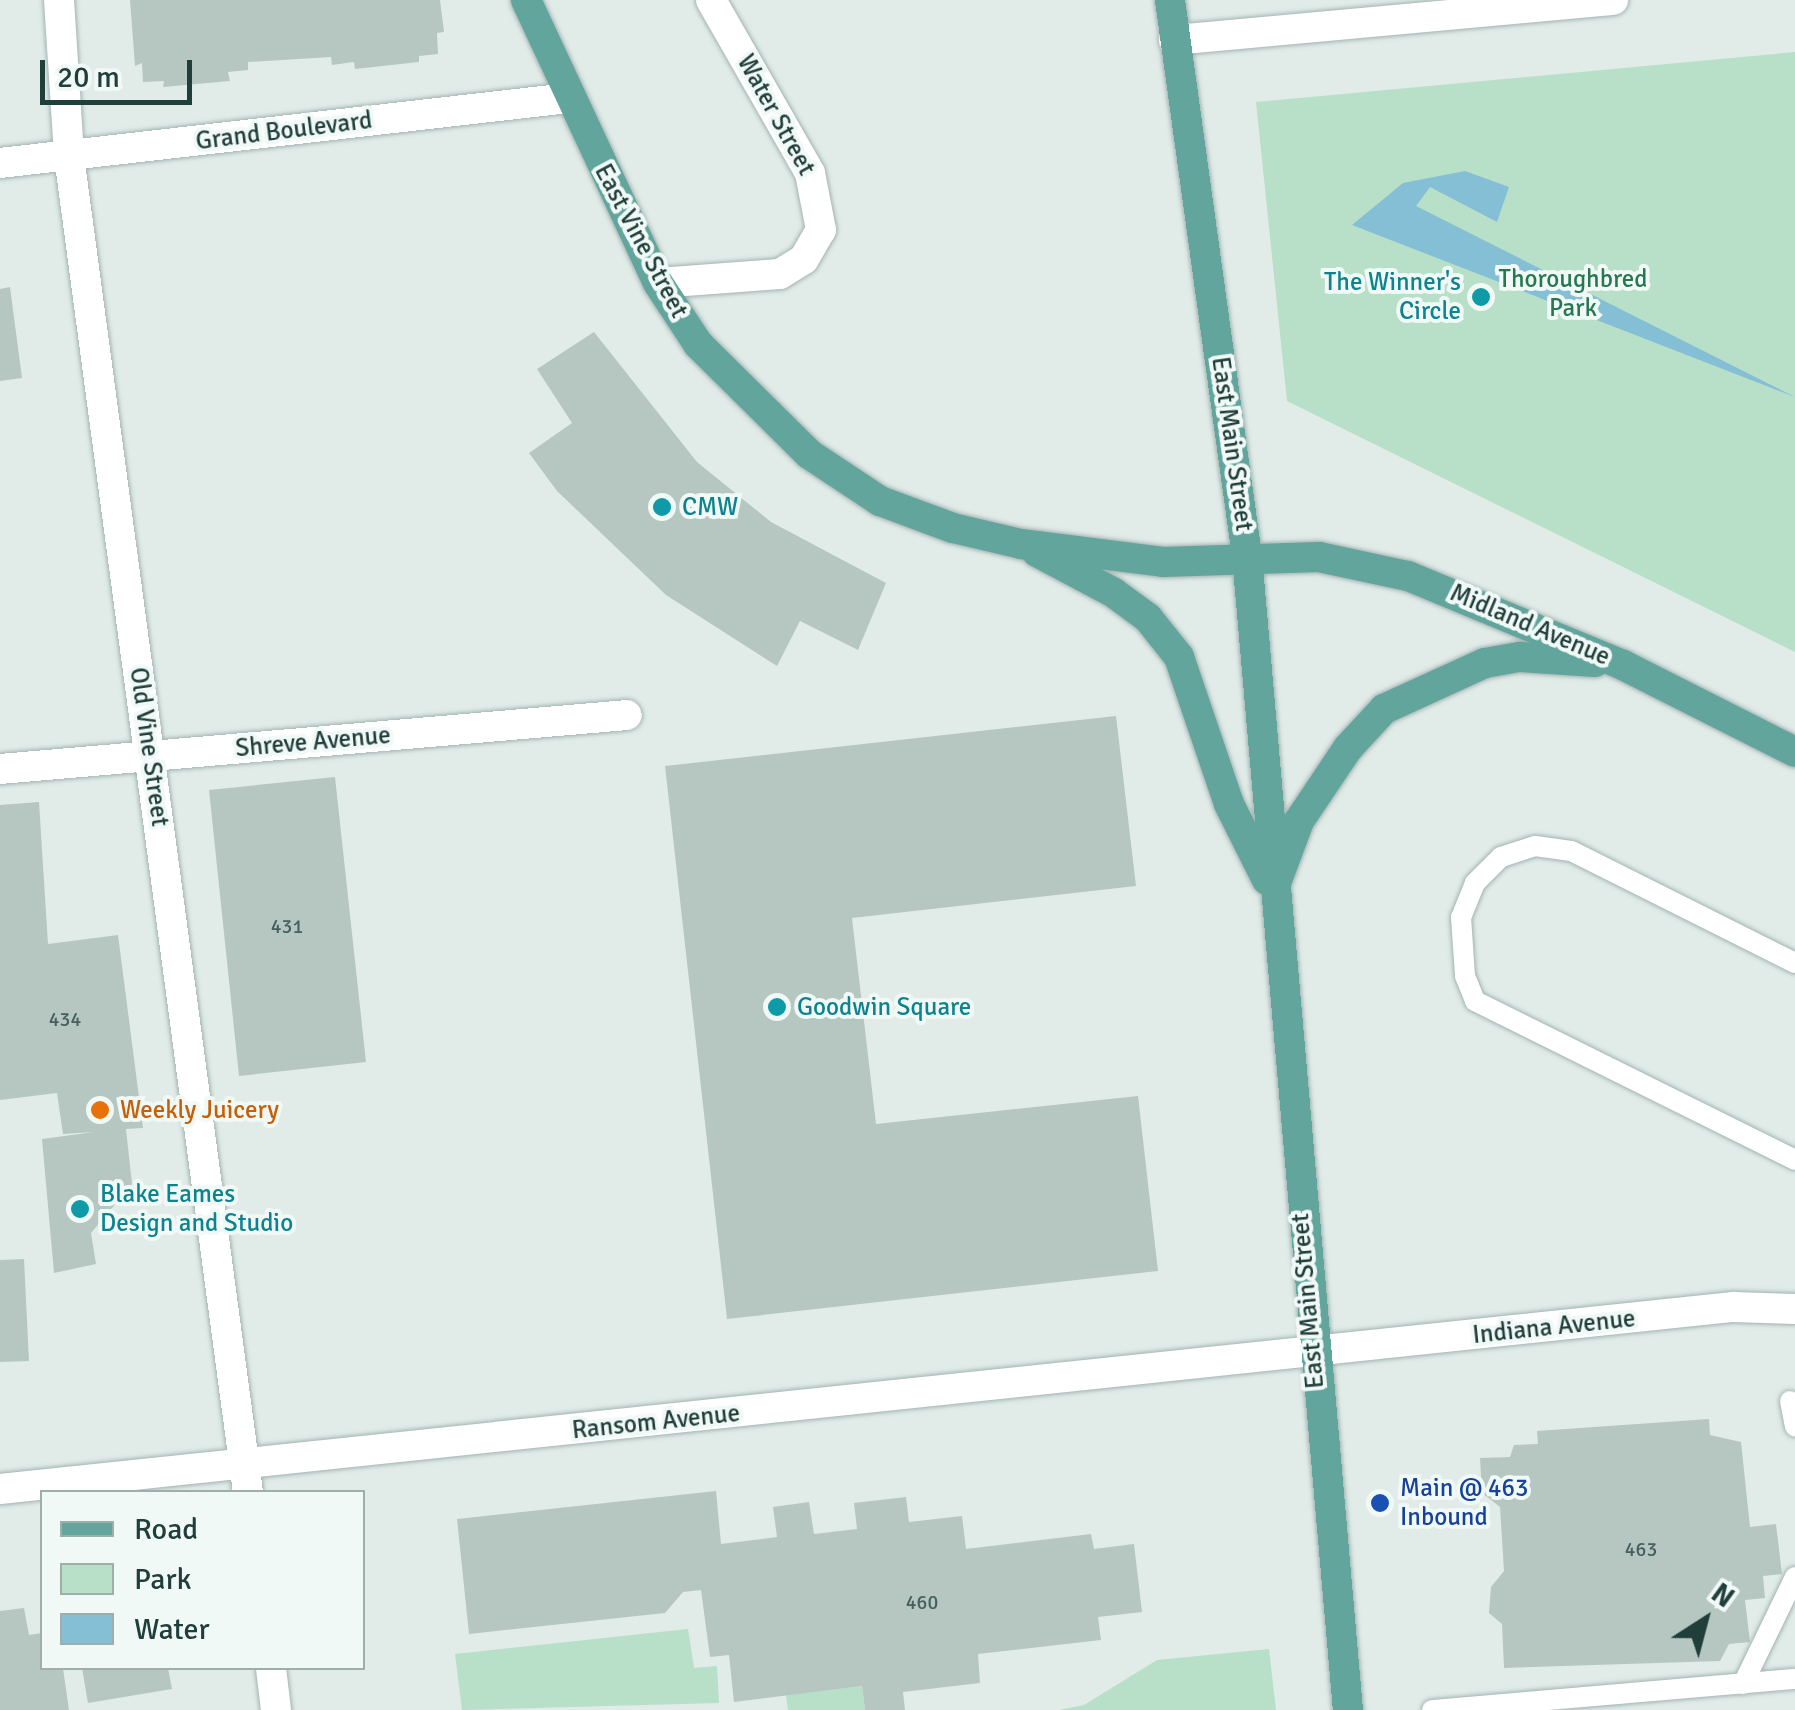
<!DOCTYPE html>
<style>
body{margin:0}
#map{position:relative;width:1795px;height:1710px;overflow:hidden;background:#e1ece9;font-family:Signika,sans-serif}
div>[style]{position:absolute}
.green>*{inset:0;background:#b8dfc7}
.water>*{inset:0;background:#84bfd6}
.building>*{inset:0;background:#b6c7c2}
.roads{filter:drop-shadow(0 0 2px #a3b4b1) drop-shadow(0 0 2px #a3b4b1)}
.lane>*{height:20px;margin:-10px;padding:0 10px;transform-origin:10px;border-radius:10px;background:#fff}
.street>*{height:30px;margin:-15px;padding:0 15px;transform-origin:15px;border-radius:15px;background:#fff}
.primary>*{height:30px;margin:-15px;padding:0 15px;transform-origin:15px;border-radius:15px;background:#62a59d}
.dots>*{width:28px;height:28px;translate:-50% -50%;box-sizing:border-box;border:5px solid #f1f9f6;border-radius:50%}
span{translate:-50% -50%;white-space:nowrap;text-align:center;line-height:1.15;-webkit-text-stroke:8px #f1f9f6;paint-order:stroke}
.number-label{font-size:20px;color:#46605c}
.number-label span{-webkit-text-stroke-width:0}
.street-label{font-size:25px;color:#203e3a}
.park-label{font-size:25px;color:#277851}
.culture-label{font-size:25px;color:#0d838f}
.right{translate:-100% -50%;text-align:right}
.left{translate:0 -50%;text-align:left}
.food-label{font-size:25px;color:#c56008}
.transit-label{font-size:25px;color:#164399}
.legend{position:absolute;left:40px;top:1490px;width:325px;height:180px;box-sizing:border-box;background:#f1f9f6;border:2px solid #9daeab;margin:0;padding:12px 18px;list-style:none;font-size:30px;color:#203e3a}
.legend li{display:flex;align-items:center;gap:20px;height:50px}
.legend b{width:50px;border:2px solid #9daeab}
.north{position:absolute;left:1655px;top:1570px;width:100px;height:100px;-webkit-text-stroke:8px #f1f9f6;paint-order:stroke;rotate:36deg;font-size:28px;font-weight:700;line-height:40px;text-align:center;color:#203e3a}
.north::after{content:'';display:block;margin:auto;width:35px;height:45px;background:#203e3a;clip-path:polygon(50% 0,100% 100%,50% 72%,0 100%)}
.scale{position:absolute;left:40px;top:60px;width:152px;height:45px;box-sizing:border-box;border:5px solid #203e3a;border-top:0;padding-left:12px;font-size:30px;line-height:35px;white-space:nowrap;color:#203e3a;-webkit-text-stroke:8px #f1f9f6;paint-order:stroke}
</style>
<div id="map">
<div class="green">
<div style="clip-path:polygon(1795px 52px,1795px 652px,1287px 401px,1256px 102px)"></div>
<div style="clip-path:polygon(688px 1629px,694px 1668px,717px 1666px,719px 1703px,462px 1710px,455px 1654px)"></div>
<div style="clip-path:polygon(1269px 1649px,1276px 1710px,1059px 1710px,1084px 1705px,1157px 1660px)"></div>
<div style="clip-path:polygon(862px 1686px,865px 1710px,788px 1710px,786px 1695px)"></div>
</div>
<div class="water">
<div style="clip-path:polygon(1465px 171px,1509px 187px,1497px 222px,1430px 187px,1416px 206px,1795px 397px,1352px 225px,1403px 183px)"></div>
</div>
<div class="building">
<div style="clip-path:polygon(130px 0,440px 0,444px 32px,437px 33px,438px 54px,419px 56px,419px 62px,355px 69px,354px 62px,332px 65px,331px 57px,248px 62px,248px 70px,228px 72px,230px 81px,163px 87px,164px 81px,143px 82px,142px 63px,135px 66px)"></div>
<div style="clip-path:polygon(10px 287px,22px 378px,0 381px,0 289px)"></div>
<div style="clip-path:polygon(594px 332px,697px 462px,771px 522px,886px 583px,858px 650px,800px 621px,777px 666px,666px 595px,557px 491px,529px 453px,572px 423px,537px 369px)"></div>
<div style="clip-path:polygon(1116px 716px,1136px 886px,852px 918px,876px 1124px,1138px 1096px,1158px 1271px,727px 1319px,665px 766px)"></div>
<div style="clip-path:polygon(335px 777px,366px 1062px,239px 1076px,209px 790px)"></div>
<div style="clip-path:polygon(39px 802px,48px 944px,118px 935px,143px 1128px,126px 1129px,132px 1184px,91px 1233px,96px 1264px,54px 1273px,42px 1139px,94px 1132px,63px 1134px,57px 1093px,0 1100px,0 805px)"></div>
<div style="clip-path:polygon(24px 1259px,29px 1361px,0 1362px,0 1260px)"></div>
<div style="clip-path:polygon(1709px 1419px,1710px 1435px,1741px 1442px,1750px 1527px,1776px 1524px,1782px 1574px,1763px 1576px,1765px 1598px,1745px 1600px,1750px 1642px,1729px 1644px,1720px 1661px,1504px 1668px,1502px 1624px,1489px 1613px,1491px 1587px,1504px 1571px,1500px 1507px,1482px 1493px,1480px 1458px,1510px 1457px,1514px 1445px,1538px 1444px,1537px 1431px)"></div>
<div style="clip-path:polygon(716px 1491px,721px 1544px,777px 1537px,773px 1507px,809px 1502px,814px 1534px,857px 1529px,854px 1503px,906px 1497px,909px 1522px,962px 1516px,966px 1549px,1091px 1534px,1094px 1549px,1134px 1544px,1142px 1612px,1098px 1617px,1101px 1640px,978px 1654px,980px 1683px,903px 1692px,905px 1710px,865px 1710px,862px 1686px,734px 1702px,729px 1655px,710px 1657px,701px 1590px,683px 1592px,665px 1613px,469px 1634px,457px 1519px)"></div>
<div style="clip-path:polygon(24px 1608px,29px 1635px,42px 1633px,42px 1668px,63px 1668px,69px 1710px,0 1710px,0 1611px)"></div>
<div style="clip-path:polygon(82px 1668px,168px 1668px,172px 1689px,88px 1703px)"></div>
</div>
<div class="roads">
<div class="lane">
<div style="left:1795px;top:963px;width:250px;rotate:-153.4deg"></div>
<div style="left:1571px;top:851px;width:36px;rotate:-172deg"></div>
<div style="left:1535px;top:846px;width:36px;rotate:162deg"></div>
<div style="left:1501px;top:857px;width:37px;rotate:135deg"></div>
<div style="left:1475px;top:883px;width:37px;rotate:112deg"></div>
<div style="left:1461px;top:917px;width:59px;rotate:86.1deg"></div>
<div style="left:1465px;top:976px;width:27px;rotate:68deg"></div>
<div style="left:1475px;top:1001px;width:357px;rotate:26.4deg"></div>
<div style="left:1790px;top:1401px;width:26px;rotate:79deg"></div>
<div style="left:1743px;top:1684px;width:119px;rotate:-64.1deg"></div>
<div style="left:1432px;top:1710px;width:364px;rotate:-4.9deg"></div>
</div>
<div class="street">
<div style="left:59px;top:0;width:156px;rotate:86.3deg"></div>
<div style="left:69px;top:156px;width:1348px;rotate:82.37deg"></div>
<div style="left:1174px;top:40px;width:441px;rotate:-5.2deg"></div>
<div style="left:0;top:163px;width:573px;rotate:-6.52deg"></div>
<div style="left:658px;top:283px;width:122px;rotate:-4.2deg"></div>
<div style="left:780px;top:274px;width:28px;rotate:-32deg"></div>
<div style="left:804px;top:259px;width:34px;rotate:-60deg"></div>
<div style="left:821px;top:230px;width:58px;rotate:-100.9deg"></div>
<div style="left:810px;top:173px;width:199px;rotate:-119.8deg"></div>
<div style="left:0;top:769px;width:629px;rotate:-4.92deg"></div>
<div style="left:0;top:1489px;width:1743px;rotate:-6deg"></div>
<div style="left:1733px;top:1307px;width:62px;rotate:1.8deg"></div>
<div style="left:271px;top:1668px;width:42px;rotate:83.2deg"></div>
</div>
<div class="primary">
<div style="left:526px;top:0;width:312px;rotate:65deg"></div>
<div style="left:658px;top:283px;width:73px;rotate:56.7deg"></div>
<div style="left:698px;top:344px;width:156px;rotate:44.7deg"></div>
<div style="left:809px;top:454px;width:85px;rotate:33.5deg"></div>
<div style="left:880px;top:501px;width:78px;rotate:20.3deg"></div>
<div style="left:953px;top:528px;width:70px;rotate:13.2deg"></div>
<div style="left:1021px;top:544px;width:143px;rotate:7.2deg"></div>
<div style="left:1163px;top:562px;width:156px;rotate:-1.8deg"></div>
<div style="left:1319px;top:557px;width:91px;rotate:12.1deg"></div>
<div style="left:1408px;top:576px;width:233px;rotate:22.5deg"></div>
<div style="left:1623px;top:665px;width:193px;rotate:26.8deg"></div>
<div style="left:1170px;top:0;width:561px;rotate:82.12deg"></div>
<div style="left:1247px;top:556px;width:1158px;rotate:85deg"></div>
<div style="left:1037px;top:552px;width:87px;rotate:28deg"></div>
<div style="left:1114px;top:593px;width:42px;rotate:36.3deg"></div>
<div style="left:1148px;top:618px;width:50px;rotate:51.5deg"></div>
<div style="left:1179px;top:657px;width:155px;rotate:71.2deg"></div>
<div style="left:1229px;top:804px;width:85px;rotate:63.4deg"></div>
<div style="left:1276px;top:883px;width:66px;rotate:-69.6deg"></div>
<div style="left:1299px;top:821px;width:88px;rotate:-56.1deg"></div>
<div style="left:1348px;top:748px;width:53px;rotate:-47.3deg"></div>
<div style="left:1384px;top:709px;width:111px;rotate:-24.5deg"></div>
<div style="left:1485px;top:663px;width:36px;rotate:-10deg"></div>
<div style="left:1520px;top:657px;width:75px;rotate:3.8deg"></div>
</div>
</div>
<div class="dots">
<div style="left:1481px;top:297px;background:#0f9aa8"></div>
<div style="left:662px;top:507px;background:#0f9aa8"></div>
<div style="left:777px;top:1007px;background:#0f9aa8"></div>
<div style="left:100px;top:1110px;background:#e8710a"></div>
<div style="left:80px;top:1209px;background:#0f9aa8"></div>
<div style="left:1380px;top:1503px;background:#1a4fb4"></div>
</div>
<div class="number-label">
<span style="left:287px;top:926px">431</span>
<span style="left:65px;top:1019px">434</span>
<span style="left:1641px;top:1549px">463</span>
<span style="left:922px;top:1602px">460</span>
</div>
<div class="street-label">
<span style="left:776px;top:115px;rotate:61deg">Water Street</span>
<span style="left:284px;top:131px;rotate:-7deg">Grand Boulevard</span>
<span style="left:641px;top:241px;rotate:62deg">East Vine Street</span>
<span style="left:1232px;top:444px;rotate:82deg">East Main Street</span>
<span style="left:1530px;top:625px;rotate:23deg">Midland Avenue</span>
<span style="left:313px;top:742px;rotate:-5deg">Shreve Avenue</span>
<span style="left:149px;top:747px;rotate:82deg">Old Vine Street</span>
<span style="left:1308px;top:1301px;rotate:-95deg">East Main Street</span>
<span style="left:1554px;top:1327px;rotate:-6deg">Indiana Avenue</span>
<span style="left:656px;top:1422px;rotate:-6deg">Ransom Avenue</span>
</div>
<div class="park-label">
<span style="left:1573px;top:294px">Thoroughbred<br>Park</span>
</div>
<div class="culture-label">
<span class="right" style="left:1461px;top:297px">The Winner's<br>Circle</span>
<span class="left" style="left:682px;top:507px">CMW</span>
<span class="left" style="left:797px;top:1007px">Goodwin Square</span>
<span class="left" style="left:100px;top:1209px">Blake Eames<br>Design and Studio</span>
</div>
<div class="food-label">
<span class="left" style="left:120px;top:1110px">Weekly Juicery</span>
</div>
<div class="transit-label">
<span class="left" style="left:1400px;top:1503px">Main @ 463<br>Inbound</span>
</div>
<ul class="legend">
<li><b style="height:12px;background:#62a59d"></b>Road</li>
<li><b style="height:28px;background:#b8dfc7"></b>Park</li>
<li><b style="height:28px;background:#84bfd6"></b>Water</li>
</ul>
<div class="north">N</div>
<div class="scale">20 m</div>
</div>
